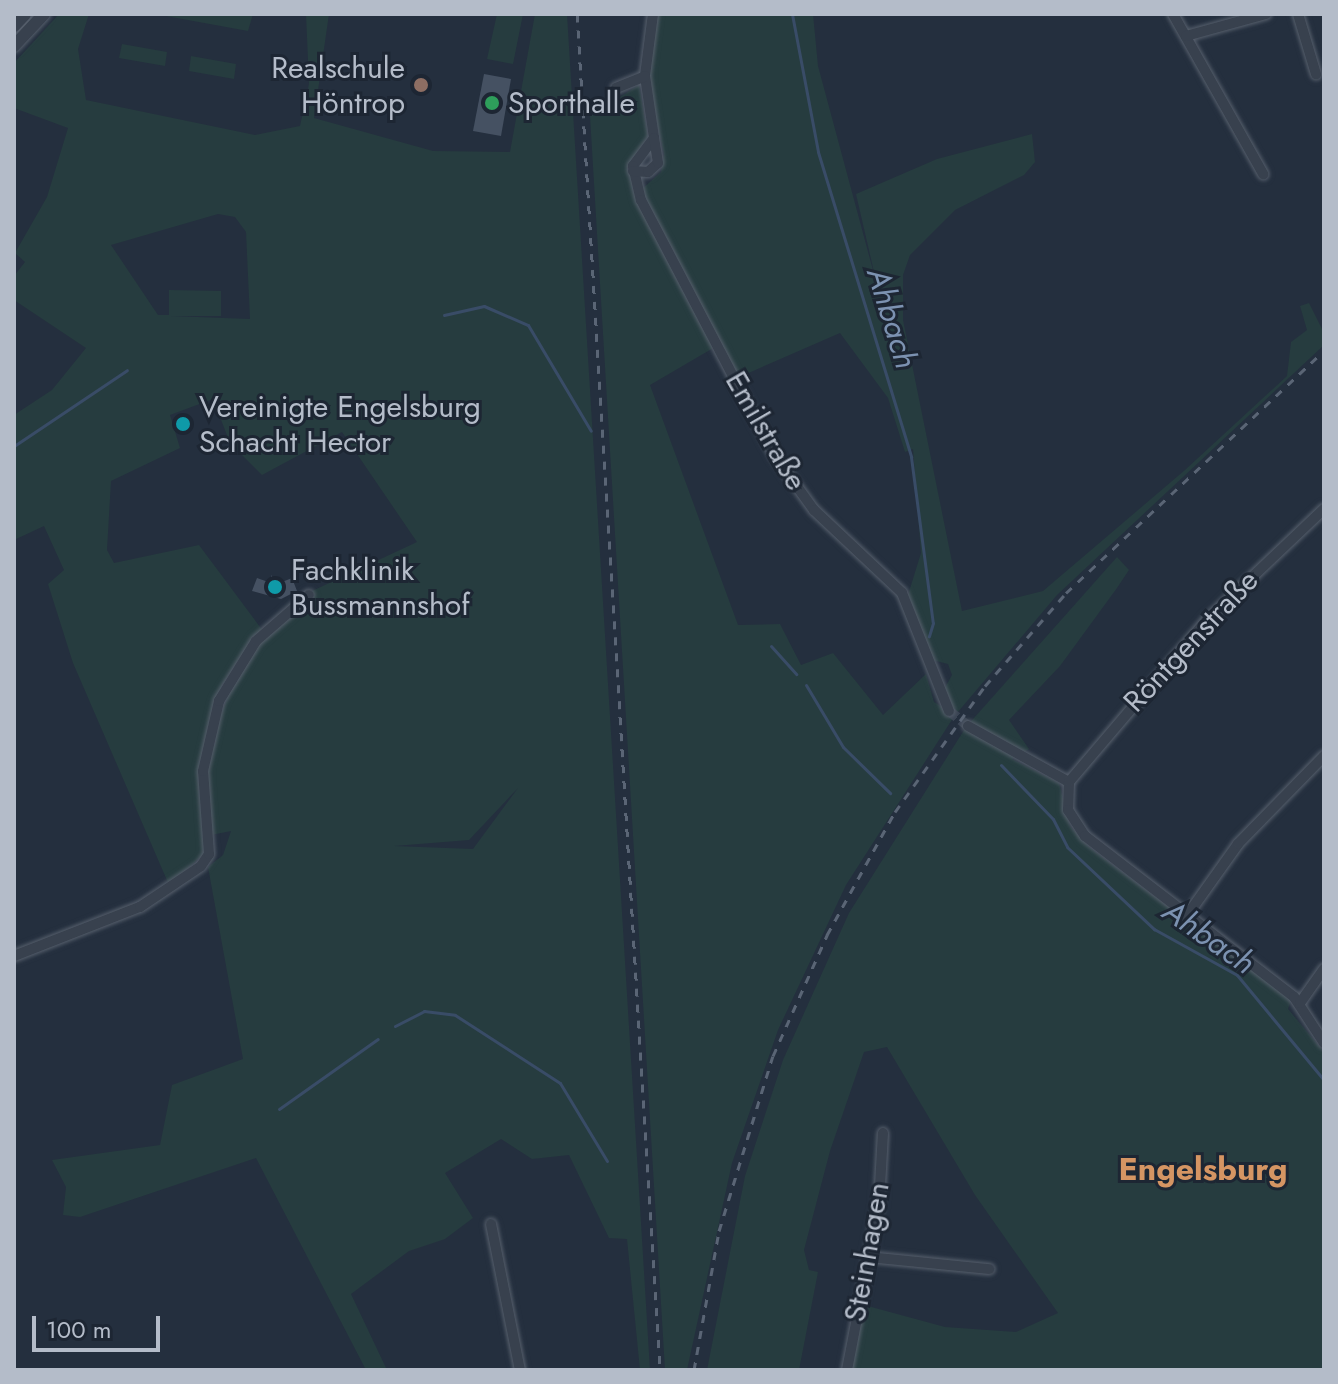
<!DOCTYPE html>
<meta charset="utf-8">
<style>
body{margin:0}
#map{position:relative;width:1338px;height:1384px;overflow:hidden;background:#242f3e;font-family:Jost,sans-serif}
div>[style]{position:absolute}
.green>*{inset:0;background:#263c3f}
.stream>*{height:3px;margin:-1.5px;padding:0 1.5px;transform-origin:1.5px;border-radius:1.5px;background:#394c67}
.building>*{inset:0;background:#455162}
.minor-tunnel>*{height:10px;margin-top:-5px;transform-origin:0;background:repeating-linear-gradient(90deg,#3a4453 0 10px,transparent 0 15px)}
.roads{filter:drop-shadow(0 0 2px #565f6c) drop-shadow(0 0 2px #565f6c)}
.minor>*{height:10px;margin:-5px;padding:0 5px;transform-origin:5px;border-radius:5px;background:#38414e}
.tertiary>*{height:12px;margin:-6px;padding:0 6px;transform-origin:6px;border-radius:6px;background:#38414e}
.rail>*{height:3px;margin-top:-1.5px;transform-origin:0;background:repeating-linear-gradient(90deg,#5a6575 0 8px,transparent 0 16px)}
.dots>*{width:22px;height:22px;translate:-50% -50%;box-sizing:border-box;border:4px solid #1d2633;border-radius:50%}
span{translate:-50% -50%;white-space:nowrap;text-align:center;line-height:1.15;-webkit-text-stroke:6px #1d2633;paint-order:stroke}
.poi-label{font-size:30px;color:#b4bcc9}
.right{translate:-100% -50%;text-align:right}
.left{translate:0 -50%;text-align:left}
.street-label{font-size:30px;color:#b4bcc9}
.water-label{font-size:32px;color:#7c92b1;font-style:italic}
.neighbourhood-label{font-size:32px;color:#d59563;font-weight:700}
.frame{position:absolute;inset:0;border:16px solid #b4bcc9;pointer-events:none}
.scale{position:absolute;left:32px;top:1316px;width:128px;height:36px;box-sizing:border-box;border:4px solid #b4bcc9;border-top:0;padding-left:10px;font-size:24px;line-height:28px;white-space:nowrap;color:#b4bcc9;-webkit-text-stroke:6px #1d2633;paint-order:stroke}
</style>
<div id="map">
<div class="green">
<div style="clip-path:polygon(evenodd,59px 14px,89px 14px,78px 49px,86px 100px,255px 135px,300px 126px,309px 84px,306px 14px,329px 14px,314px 118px,433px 151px,510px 152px,535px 14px,567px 14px,650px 1370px,640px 1370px,627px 1239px,609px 1238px,569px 1155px,532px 1159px,501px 1139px,445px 1173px,473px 1218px,445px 1239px,409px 1251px,351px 1294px,387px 1370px,366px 1370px,256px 1158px,80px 1217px,63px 1215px,66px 1187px,52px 1160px,160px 1145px,172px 1085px,243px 1059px,208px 867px,223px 855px,231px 831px,211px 835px,207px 780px,209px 749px,242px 655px,222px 685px,203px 753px,205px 853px,169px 885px,73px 663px,48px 584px,64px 570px,44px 526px,14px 540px,14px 415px,52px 390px,86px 348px,14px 300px,14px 276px,25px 262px,15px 253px,47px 197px,68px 128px,14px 108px,14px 63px,59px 14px,218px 214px,235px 217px,246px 232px,250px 319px,170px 316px,221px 316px,221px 291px,169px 290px,169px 315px,158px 315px,111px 245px,218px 214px,59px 14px,213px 399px,230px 443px,262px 475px,342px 432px,417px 542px,310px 592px,263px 631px,199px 545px,114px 563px,107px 550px,111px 481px,180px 448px,170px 415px,213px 399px,59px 14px,518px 788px,473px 849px,394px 846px,469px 840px,518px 788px)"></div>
<div style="clip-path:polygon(155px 14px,253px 14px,248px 31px)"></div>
<div style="clip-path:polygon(497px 14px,523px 14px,513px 64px,487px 59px)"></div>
<div style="clip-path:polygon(658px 14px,813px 14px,818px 66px,877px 285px,856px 194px,937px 159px,1032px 134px,1035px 162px,1024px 175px,955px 210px,910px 255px,903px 275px,903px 320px,962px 611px,1043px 591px,1185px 470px,1287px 376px,1291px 342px,1307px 330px,1300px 306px,1309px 303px,1324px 333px,1324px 345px,1057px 595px,957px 713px,941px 695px,952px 675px,948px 664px,932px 660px,908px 595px,921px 553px,913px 449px,905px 452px,888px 398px,840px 333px,737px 378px,641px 190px,661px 172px,664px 154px,647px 82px)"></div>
<div style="clip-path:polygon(122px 44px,167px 52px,165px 66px,119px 58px)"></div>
<div style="clip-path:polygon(191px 56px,236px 64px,234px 79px,189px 71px)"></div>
<div style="clip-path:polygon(639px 85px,648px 136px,627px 168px,715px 347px,650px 385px,738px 625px,780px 624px,801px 665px,833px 653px,883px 715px,926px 674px,934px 702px,955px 715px,846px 885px,778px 1030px,732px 1163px,687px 1370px,665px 1370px,590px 116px)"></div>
<div style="clip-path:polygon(1117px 557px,1129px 570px,1117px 588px,1060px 666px,1009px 720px,1029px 749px,1012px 759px,1059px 783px,1070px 826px,1089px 847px,1291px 1000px,1288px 1009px,1324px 1052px,1324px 1370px,851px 1370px,864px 1305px,945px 1327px,1016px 1332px,1058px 1313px,975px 1195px,887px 1047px,864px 1052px,830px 1151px,804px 1250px,809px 1270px,818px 1272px,799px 1370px,707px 1370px,745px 1176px,783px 1060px,849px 913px,966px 727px)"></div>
</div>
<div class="stream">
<div style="left:792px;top:14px;width:140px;rotate:79.3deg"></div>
<div style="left:818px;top:152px;width:319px;rotate:73deg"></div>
<div style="left:911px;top:457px;width:167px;rotate:82.5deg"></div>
<div style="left:933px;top:623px;width:14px;rotate:107deg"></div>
<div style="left:444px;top:315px;width:41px;rotate:-12.7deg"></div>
<div style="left:484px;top:306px;width:48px;rotate:23.4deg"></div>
<div style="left:528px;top:325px;width:123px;rotate:59.3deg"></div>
<div style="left:14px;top:446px;width:136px;rotate:-33.9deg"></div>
<div style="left:771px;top:646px;width:38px;rotate:48deg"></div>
<div style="left:806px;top:685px;width:72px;rotate:59.2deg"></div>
<div style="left:843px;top:747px;width:66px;rotate:44.4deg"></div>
<div style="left:1001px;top:765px;width:75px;rotate:46.1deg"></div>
<div style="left:1053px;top:819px;width:31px;rotate:63deg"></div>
<div style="left:1067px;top:847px;width:120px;rotate:43.3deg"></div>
<div style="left:1154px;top:929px;width:95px;rotate:29deg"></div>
<div style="left:1237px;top:975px;width:136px;rotate:50.4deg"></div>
<div style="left:395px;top:1026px;width:33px;rotate:-27deg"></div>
<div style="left:424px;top:1011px;width:31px;rotate:7deg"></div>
<div style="left:455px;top:1015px;width:125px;rotate:32.9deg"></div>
<div style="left:560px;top:1083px;width:91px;rotate:58.9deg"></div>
<div style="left:279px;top:1109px;width:121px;rotate:-35.3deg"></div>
</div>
<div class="building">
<div style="clip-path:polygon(484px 74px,511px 79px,501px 136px,473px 131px)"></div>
<div style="clip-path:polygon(271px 575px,277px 584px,292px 578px,297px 591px,281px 599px,252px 591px,257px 578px,271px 583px)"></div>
</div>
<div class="minor-tunnel">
<div style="left:949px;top:711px;width:24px;rotate:38deg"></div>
</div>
<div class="roads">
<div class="minor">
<div style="left:653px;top:14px;width:63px;rotate:97.4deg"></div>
<div style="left:645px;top:76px;width:63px;rotate:81.7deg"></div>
<div style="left:654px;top:138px;width:35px;rotate:127deg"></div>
<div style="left:633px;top:166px;width:35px;rotate:77deg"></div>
<div style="left:641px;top:200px;width:289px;rotate:62.4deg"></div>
<div style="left:775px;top:456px;width:67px;rotate:54.2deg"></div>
<div style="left:814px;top:510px;width:121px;rotate:43.3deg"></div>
<div style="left:902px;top:593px;width:127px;rotate:68.3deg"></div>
<div style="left:1173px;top:14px;width:184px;rotate:60.6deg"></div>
<div style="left:1298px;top:14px;width:63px;rotate:73.3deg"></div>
<div style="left:1186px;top:36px;width:83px;rotate:-15.4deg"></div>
<div style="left:616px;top:88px;width:31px;rotate:-22deg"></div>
<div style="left:633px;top:171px;width:15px;rotate:4deg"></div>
<div style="left:648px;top:172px;width:13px;rotate:-42deg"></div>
<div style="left:658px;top:163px;width:25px;rotate:-99deg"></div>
<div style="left:968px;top:726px;width:115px;rotate:29deg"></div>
<div style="left:1069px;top:782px;width:28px;rotate:92deg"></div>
<div style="left:1068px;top:810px;width:31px;rotate:57deg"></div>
<div style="left:1085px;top:836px;width:264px;rotate:37.6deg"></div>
<div style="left:1294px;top:997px;width:55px;rotate:56.9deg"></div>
<div style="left:1069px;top:782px;width:213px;rotate:-49.6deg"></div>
<div style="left:1207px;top:620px;width:161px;rotate:-43.5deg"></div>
<div style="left:1186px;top:917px;width:90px;rotate:-54.5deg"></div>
<div style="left:1238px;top:844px;width:123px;rotate:-45.7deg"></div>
<div style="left:14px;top:956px;width:135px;rotate:-21.3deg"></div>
<div style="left:140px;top:907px;width:73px;rotate:-33.9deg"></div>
<div style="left:201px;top:866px;width:14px;rotate:-56deg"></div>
<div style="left:209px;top:854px;width:83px;rotate:-94.1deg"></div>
<div style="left:203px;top:771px;width:72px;rotate:-77.1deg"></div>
<div style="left:219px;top:701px;width:70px;rotate:-58.3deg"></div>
<div style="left:256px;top:641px;width:70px;rotate:-41deg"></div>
<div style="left:1300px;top:1003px;width:42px;rotate:-54.8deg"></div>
<div style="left:491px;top:1224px;width:149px;rotate:78.8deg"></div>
<div style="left:868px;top:1257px;width:122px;rotate:5.7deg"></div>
<div style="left:847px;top:1370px;width:169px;rotate:-79.1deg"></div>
<div style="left:879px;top:1204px;width:71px;rotate:-86.8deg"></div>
</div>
<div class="tertiary">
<div style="left:14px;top:26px;width:16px;rotate:-47deg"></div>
<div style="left:14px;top:46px;width:44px;rotate:-46.8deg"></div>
</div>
</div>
<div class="rail">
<div style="left:577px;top:14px;width:1359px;rotate:86.5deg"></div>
<div style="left:694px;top:1370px;width:141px;rotate:-79.8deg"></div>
<div style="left:719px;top:1231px;width:183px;rotate:-72.9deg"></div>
<div style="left:773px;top:1056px;width:133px;rotate:-65.9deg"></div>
<div style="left:827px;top:935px;width:141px;rotate:-61.1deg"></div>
<div style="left:895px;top:812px;width:155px;rotate:-54.5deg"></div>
<div style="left:985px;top:686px;width:123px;rotate:-48.9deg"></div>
<div style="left:1066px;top:593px;width:354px;rotate:-43.2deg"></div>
</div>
<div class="dots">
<div style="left:421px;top:85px;background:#8d6e63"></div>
<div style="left:492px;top:103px;background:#2e9e5b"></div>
<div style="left:183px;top:424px;background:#0f9aa8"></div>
<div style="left:275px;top:587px;background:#0f9aa8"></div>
</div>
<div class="poi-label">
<span class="right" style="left:405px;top:85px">Realschule<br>Höntrop</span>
<span class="left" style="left:508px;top:103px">Sporthalle</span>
<span class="left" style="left:199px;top:424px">Vereinigte Engelsburg<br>Schacht Hector</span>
<span class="left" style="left:291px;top:587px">Fachklinik<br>Bussmannshof</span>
</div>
<div class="street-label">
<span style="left:766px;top:431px;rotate:60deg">Emilstraße</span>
<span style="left:1191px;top:641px;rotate:-47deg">Röntgenstraße</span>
<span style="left:867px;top:1252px;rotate:-80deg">Steinhagen</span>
</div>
<div class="water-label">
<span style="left:892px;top:318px;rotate:73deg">Ahbach</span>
<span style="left:1209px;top:937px;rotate:35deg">Ahbach</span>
</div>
<div class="neighbourhood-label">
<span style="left:1203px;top:1169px">Engelsburg</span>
</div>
<div class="frame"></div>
<div class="scale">100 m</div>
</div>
